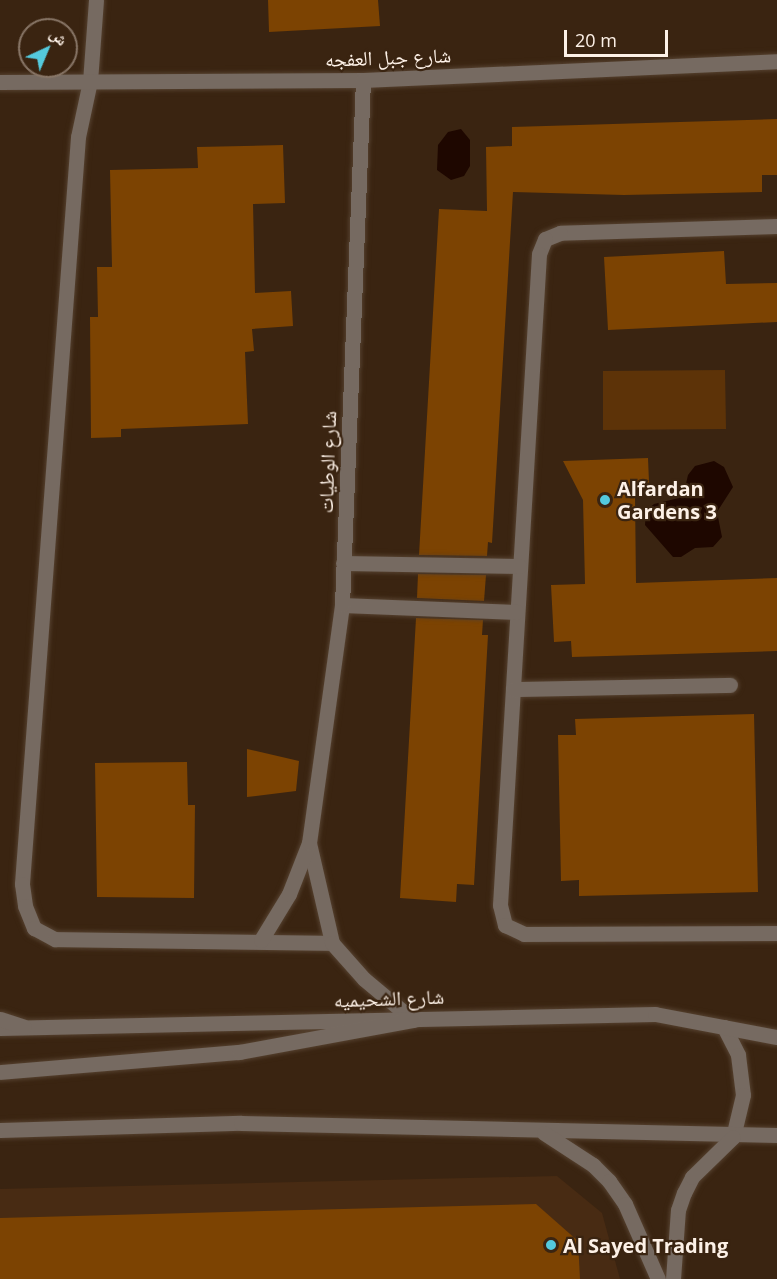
<!DOCTYPE html>
<meta charset="utf-8">
<style>
body{margin:0}
#map{position:relative;width:777px;height:1279px;overflow:hidden;background:#3a2411;font-family:"Open Sans","Noto Naskh Arabic",sans-serif}
div>[style]{position:absolute}
.built>*{inset:0;background:#482b13}
.green>*{inset:0;background:#5d3308}
.water>*{inset:0;background:#1e0700}
.building>*{inset:0;background:#7c4302}
.roads{filter:drop-shadow(0 0 2px #55412f) drop-shadow(0 0 2px #55412f)}
.minor>*{height:15px;margin:-7.5px;padding:0 7.5px;transform-origin:7.5px;border-radius:7.5px;background:#766a61}
.tertiary>*{height:15px;margin:-7.5px;padding:0 7.5px;transform-origin:7.5px;border-radius:7.5px;background:#766a61}
.dots>*{width:16px;height:16px;translate:-50% -50%;box-sizing:border-box;border:3px solid #3a2411;border-radius:50%}
span{translate:-50% -50%;white-space:nowrap;text-align:center;line-height:1.15;-webkit-text-stroke:4.5px #3a2411;paint-order:stroke}
.street-label{font-size:20px;color:#fdf1e7}
.poi-label{font-size:20px;color:#fdf1e7;font-weight:700}
.left{translate:0 -50%;text-align:left}
.north{position:absolute;left:18px;top:18px;width:60px;height:60px;box-sizing:border-box;background:#3a2411;border:2px solid #887667;border-radius:50%;rotate:44deg;font-size:16px;font-weight:700;line-height:24px;text-align:center;color:#fdf1e7}
.north::after{content:'';display:block;margin:auto;width:21px;height:27px;background:#54cadd;clip-path:polygon(50% 0,100% 100%,50% 72%,0 100%)}
.scale{position:absolute;left:564px;top:30px;width:104px;height:27px;box-sizing:border-box;border:3px solid #fdf1e7;border-top:0;padding-left:8px;font-size:18px;line-height:21px;white-space:nowrap;color:#fdf1e7;-webkit-text-stroke:4px #3a2411;paint-order:stroke}
</style>
<div id="map">
<div class="built">
<div style="clip-path:polygon(557px 1176px,602px 1213px,620px 1279px,0 1279px,0 1189px)"></div>
</div>
<div class="green">
<div style="clip-path:polygon(725px 370px,726px 429px,603px 430px,603px 371px)"></div>
</div>
<div class="water">
<div style="clip-path:polygon(461px 129px,470px 140px,470px 166px,464px 176px,451px 180px,437px 170px,438px 145px,448px 132px)"></div>
<div style="clip-path:polygon(714px 461px,724px 467px,733px 487px,717px 512px,722px 537px,713px 547px,695px 548px,681px 557px,673px 557px,645px 525px,646px 511px,654px 504px,683px 497px,688px 475px,695px 466px)"></div>
</div>
<div class="building">
<div style="clip-path:polygon(268px 0,378px 0,380px 26px,269px 32px)"></div>
<div style="clip-path:polygon(777px 119px,777px 175px,762px 175px,762px 192px,624px 195px,513px 192px,492px 543px,488px 542px,487px 556px,419px 555px,439px 209px,487px 211px,486px 147px,512px 146px,512px 127px)"></div>
<div style="clip-path:polygon(283px 145px,285px 203px,253px 204px,255px 293px,291px 291px,293px 326px,252px 329px,254px 351px,245px 352px,248px 424px,121px 429px,121px 437px,91px 438px,90px 317px,98px 317px,97px 267px,112px 267px,110px 170px,198px 168px,197px 147px)"></div>
<div style="clip-path:polygon(724px 251px,726px 284px,777px 283px,777px 322px,608px 330px,604px 257px)"></div>
<div style="clip-path:polygon(648px 458px,649px 482px,635px 496px,636px 583px,777px 578px,777px 651px,572px 657px,571px 641px,554px 642px,551px 585px,585px 584px,583px 500px,563px 461px)"></div>
<div style="clip-path:polygon(418px 574px,486px 575px,484px 601px,417px 598px)"></div>
<div style="clip-path:polygon(416px 618px,483px 620px,482px 635px,488px 635px,474px 885px,457px 884px,456px 902px,400px 898px)"></div>
<div style="clip-path:polygon(754px 714px,758px 892px,579px 896px,579px 880px,561px 881px,558px 735px,576px 735px,575px 719px)"></div>
<div style="clip-path:polygon(247px 749px,299px 761px,296px 791px,247px 797px)"></div>
<div style="clip-path:polygon(187px 762px,188px 805px,195px 805px,194px 898px,97px 897px,95px 763px)"></div>
<div style="clip-path:polygon(536px 1204px,578px 1241px,580px 1279px,0 1279px,0 1218px)"></div>
</div>
<div class="roads">
<div class="minor">
<div style="left:96px;top:0;width:81px;rotate:94.2deg"></div>
<div style="left:90px;top:81px;width:57px;rotate:102.1deg"></div>
<div style="left:78px;top:137px;width:749px;rotate:94.29deg"></div>
<div style="left:22px;top:884px;width:22px;rotate:82deg"></div>
<div style="left:25px;top:906px;width:24px;rotate:68deg"></div>
<div style="left:34px;top:928px;width:24px;rotate:28deg"></div>
<div style="left:55px;top:939px;width:277px;rotate:0.8deg"></div>
<div style="left:0;top:82px;width:363px;rotate:-0.3deg"></div>
<div style="left:363px;top:80px;width:414px;rotate:-2.6deg"></div>
<div style="left:777px;top:226px;width:217px;rotate:178.2deg"></div>
<div style="left:560px;top:233px;width:16px;rotate:158deg"></div>
<div style="left:545px;top:239px;width:16px;rotate:112deg"></div>
<div style="left:539px;top:254px;width:652px;rotate:93.43deg"></div>
<div style="left:500px;top:905px;width:21px;rotate:76deg"></div>
<div style="left:505px;top:925px;width:21px;rotate:25deg"></div>
<div style="left:524px;top:934px;width:253px;rotate:-0.2deg"></div>
<div style="left:343px;top:563px;width:176px;rotate:1deg"></div>
<div style="left:342px;top:605px;width:175px;rotate:2.3deg"></div>
<div style="left:513px;top:689px;width:217px;rotate:-1.1deg"></div>
<div style="left:309px;top:843px;width:103px;rotate:77deg"></div>
<div style="left:332px;top:943px;width:48px;rotate:48.4deg"></div>
<div style="left:364px;top:979px;width:64px;rotate:39.9deg"></div>
<div style="left:261px;top:940px;width:54px;rotate:-58.7deg"></div>
<div style="left:289px;top:894px;width:55px;rotate:-68.6deg"></div>
<div style="left:309px;top:843px;width:240px;rotate:-82.1deg"></div>
<div style="left:342px;top:605px;width:525px;rotate:-87.71deg"></div>
<div style="left:724px;top:1027px;width:31px;rotate:63deg"></div>
<div style="left:738px;top:1055px;width:40px;rotate:82.9deg"></div>
<div style="left:743px;top:1095px;width:43px;rotate:103.4deg"></div>
<div style="left:0;top:1028px;width:655px;rotate:-1.22deg"></div>
<div style="left:655px;top:1014px;width:124px;rotate:10.7deg"></div>
<div style="left:0;top:1130px;width:241px;rotate:-1.7deg"></div>
<div style="left:241px;top:1123px;width:536px;rotate:1.28deg"></div>
<div style="left:544px;top:1133px;width:59px;rotate:33.1deg"></div>
<div style="left:593px;top:1165px;width:23px;rotate:45deg"></div>
<div style="left:609px;top:1181px;width:28px;rotate:55deg"></div>
<div style="left:625px;top:1204px;width:82px;rotate:66.3deg"></div>
<div style="left:673px;top:1279px;width:69px;rotate:-85.9deg"></div>
<div style="left:678px;top:1210px;width:18px;rotate:-71deg"></div>
<div style="left:684px;top:1193px;width:18px;rotate:-63deg"></div>
<div style="left:692px;top:1177px;width:57px;rotate:-44.3deg"></div>
</div>
<div class="tertiary">
<div style="left:0;top:1019px;width:25px;rotate:18deg"></div>
<div style="left:0;top:1072px;width:240px;rotate:-4.8deg"></div>
<div style="left:239px;top:1052px;width:177px;rotate:-10.4deg"></div>
</div>
</div>
<div class="dots">
<div style="left:605px;top:500px;background:#54cadd"></div>
<div style="left:551px;top:1245px;background:#54cadd"></div>
</div>
<div class="street-label">
<span style="left:388px;top:57px;rotate:-2deg">شارع جبل العفجه</span>
<span style="left:327px;top:462px;rotate:-88deg">شارع الوطيات</span>
<span style="left:389px;top:998px;rotate:-2deg">شارع الشحيميه</span>
</div>
<div class="poi-label">
<span class="left" style="left:617px;top:500px">Alfardan<br>Gardens 3</span>
<span class="left" style="left:563px;top:1245px">Al Sayed Trading</span>
</div>
<div class="north">ش</div>
<div class="scale">20 m</div>
</div>
